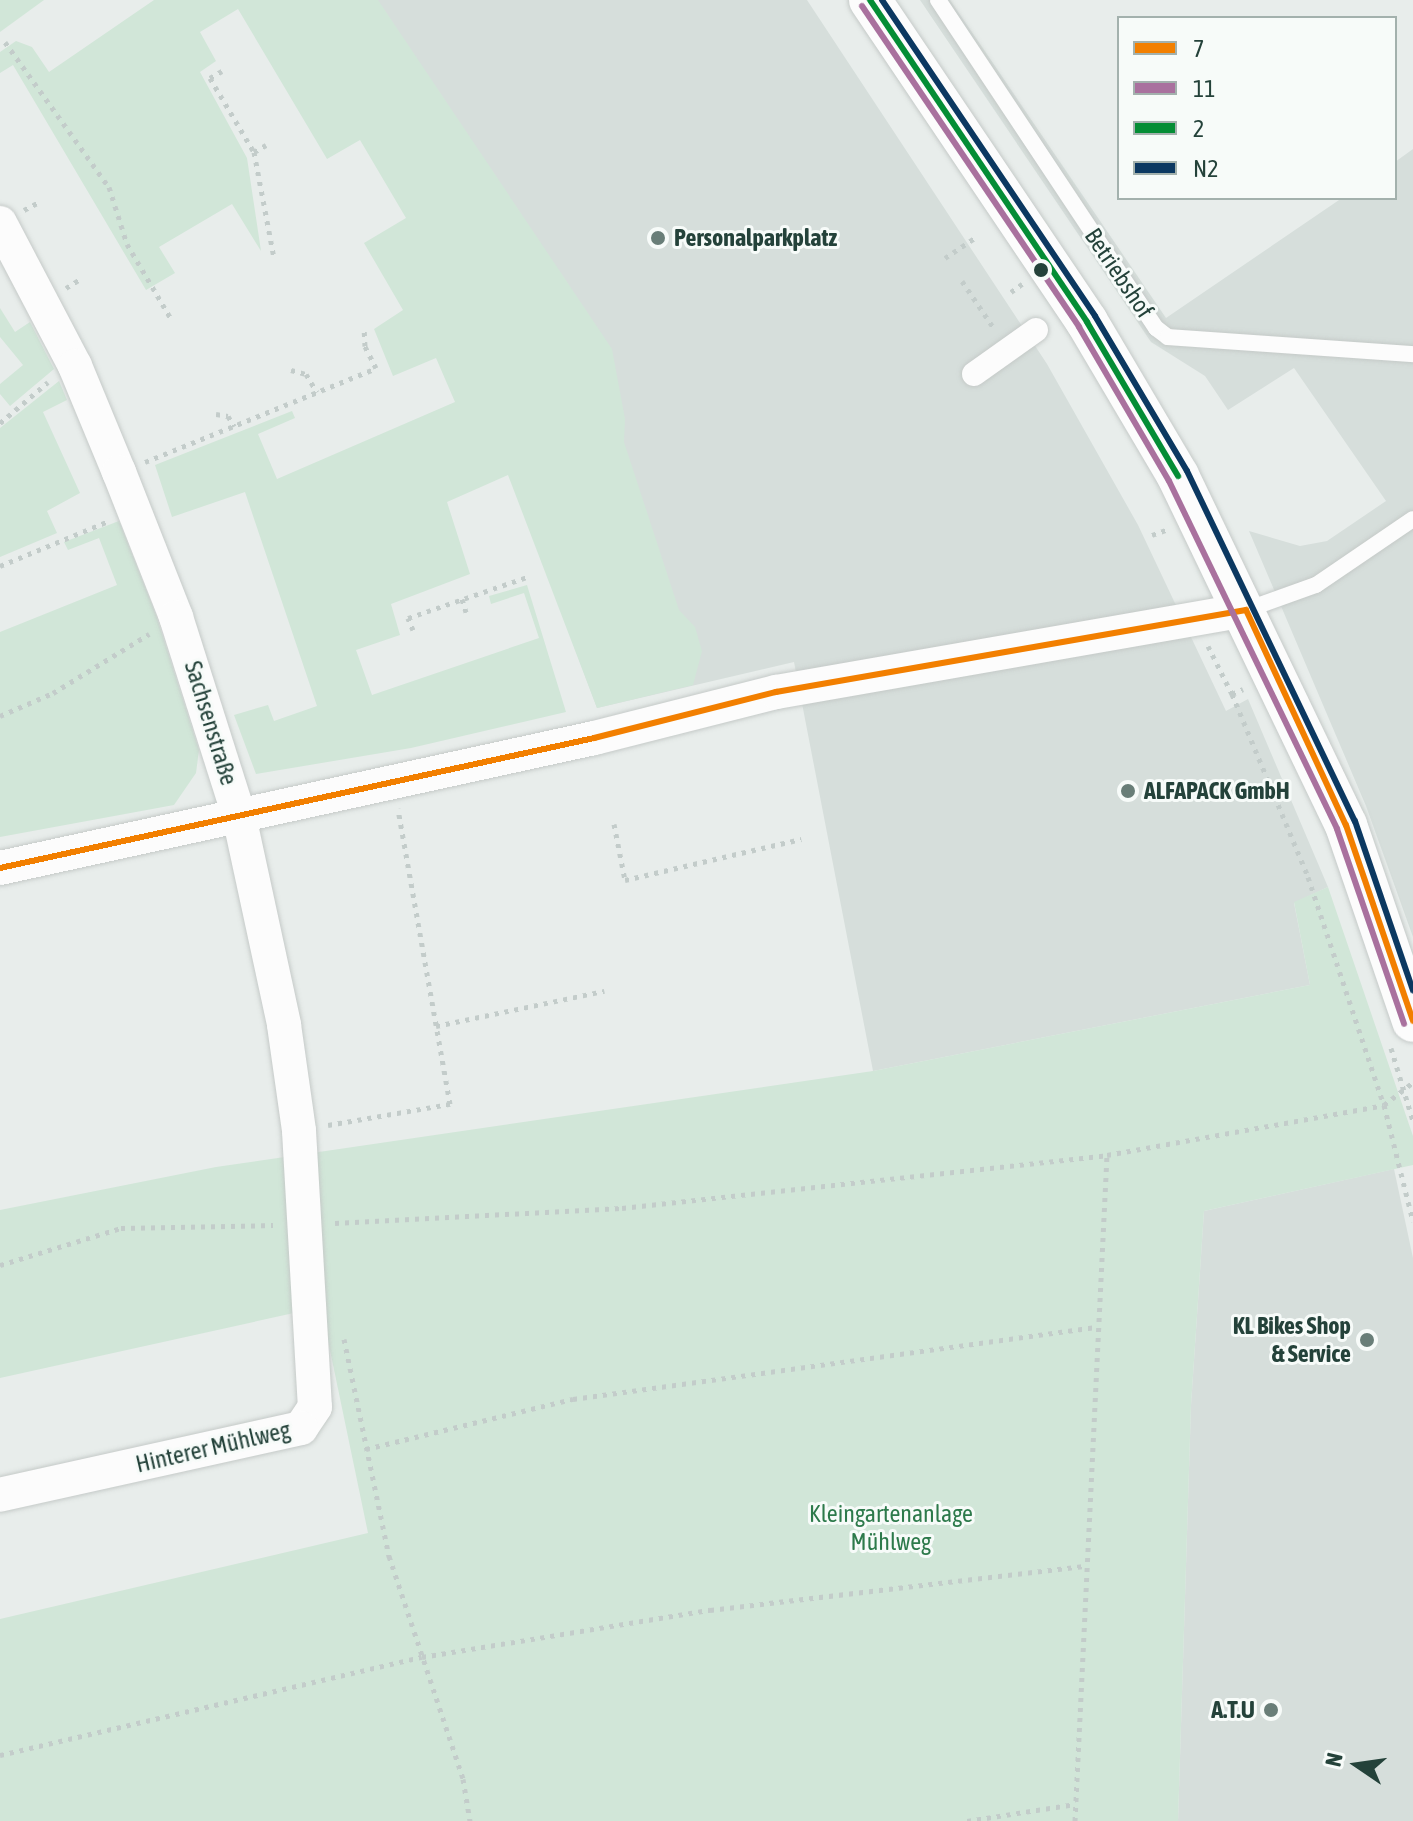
<!DOCTYPE html>
<meta charset="utf-8">
<style>
body{margin:0}
#map{position:relative;width:1413px;height:1821px;overflow:hidden;background:#e8edeb;font-family:"Asap Condensed",sans-serif}
div>[style]{position:absolute}
.built>*{inset:0;background:#d6dedb}
.green>*{inset:0;background:#d1e6d8}
.path>*{height:5px;margin-top:-2.5px;transform-origin:0;background:repeating-linear-gradient(90deg,#c3ccca 0 4px,transparent 0 10px)}
.roads{filter:drop-shadow(0 0 2px #c5cac8) drop-shadow(0 0 2px #c5cac8)}
.service>*{height:16px;margin:-8px;padding:0 8px;transform-origin:8px;border-radius:8px;background:#fcfcfc}
.pedestrian>*{height:24px;margin:-12px;padding:0 12px;transform-origin:12px;border-radius:12px;background:#fcfcfc}
.minor>*{height:34px;margin:-17px;padding:0 17px;transform-origin:17px;border-radius:17px;background:#fcfcfc}
.tertiary>*{height:42px;margin:-21px;padding:0 21px;transform-origin:21px;border-radius:21px;background:#fcfcfc}
.bus-1>*{height:6px;margin:-3px;padding:0 3px;transform-origin:3px;border-radius:3px;background:#f27f00}
.bus-2>*{height:6px;margin:-3px;padding:0 3px;transform-origin:3px;border-radius:3px;background:#a9719e}
.bus-3>*{height:6px;margin:-3px;padding:0 3px;transform-origin:3px;border-radius:3px;background:#048d35}
.bus-4>*{height:6px;margin:-3px;padding:0 3px;transform-origin:3px;border-radius:3px;background:#0b3861}
.dots>*{width:22px;height:22px;translate:-50% -50%;box-sizing:border-box;border:4px solid #f7fbf9;border-radius:50%}
span{translate:-50% -50%;white-space:nowrap;text-align:center;line-height:1.15;-webkit-text-stroke:6px #f7fbf9;paint-order:stroke}
.poi-label{font-size:24px;color:#24423a;font-weight:700}
.left{translate:0 -50%;text-align:left}
.right{translate:-100% -50%;text-align:right}
.street-label{font-size:24px;color:#24423a}
.park-label{font-size:24px;color:#2d7a4b}
.legend{position:absolute;left:1117px;top:16px;width:280px;height:184px;box-sizing:border-box;background:#f7fbf9;border:2px solid #a3b1ad;margin:0;padding:10px 14px;list-style:none;font-size:24px;color:#24423a}
.legend li{display:flex;align-items:center;gap:16px;height:40px}
.legend b{width:40px;border:2px solid #a3b1ad}
.north{position:absolute;left:1317px;top:1725px;width:80px;height:80px;-webkit-text-stroke:6px #f7fbf9;paint-order:stroke;rotate:283deg;font-size:22px;font-weight:700;line-height:32px;text-align:center;color:#24423a}
.north::after{content:'';display:block;margin:auto;width:28px;height:36px;background:#24423a;clip-path:polygon(50% 0,100% 100%,50% 72%,0 100%)}
</style>
<div id="map">
<div class="built">
<div style="clip-path:polygon(277px 0,807px 0,1047px 364px,1138px 525px,1226px 711px,1248px 699px,1328px 887px,1294px 903px,1310px 985px,873px 1071px,794px 662px,597px 708px,397px 170px)"></div>
<div style="clip-path:polygon(920px 0,950px 0,1166px 318px,1342px 198px,1395px 198px,1395px 162px,1413px 149px,1413px 937px,1366px 806px,1249px 531px,1300px 546px,1327px 541px,1386px 501px,1294px 368px,1228px 410px,1205px 376px,1151px 342px)"></div>
<div style="clip-path:polygon(1394px 1169px,1413px 1258px,1413px 1821px,1178px 1821px,1191px 1405px,1204px 1211px)"></div>
</div>
<div class="green">
<div style="clip-path:polygon(0 0,44px 0,0 32px)"></div>
<div style="clip-path:polygon(154px 0,378px 0,612px 349px,625px 419px,624px 442px,679px 610px,695px 627px,702px 651px,693px 685px,597px 708px,508px 475px,447px 502px,470px 574px,391px 604px,400px 635px,356px 650px,372px 695px,539px 638px,524px 593px,491px 604px,489px 596px,527px 585px,566px 712px,411px 748px,256px 774px,234px 715px,268px 705px,274px 721px,317px 706px,245px 492px,172px 517px,155px 465px,292px 411px,295px 418px,258px 434px,277px 479px,455px 402px,436px 358px,393px 376px,374px 329px,403px 310px,364px 243px,406px 218px,360px 140px,327px 159px,238px 9px,200px 32px,216px 61px,200px 72px,247px 158px,261px 251px,232px 204px,159px 247px,175px 273px,146px 290px,13px 65px,0 73px,0 52px,16px 41px,32px 47px,49px 72px)"></div>
<div style="clip-path:polygon(0 308px,15px 332px,30px 322px,54px 369px,10px 406px,0 394px,0 384px,23px 365px,0 337px)"></div>
<div style="clip-path:polygon(59px 381px,67px 400px,43px 412px,80px 493px,47px 511px,57px 533px,0 557px,0 428px)"></div>
<div style="clip-path:polygon(119px 521px,156px 615px,199px 750px,196px 773px,174px 805px,0 837px,0 632px,117px 585px,99px 538px,68px 550px,64px 542px)"></div>
<div style="clip-path:polygon(1328px 887px,1413px 1136px,1413px 1165px,1204px 1211px,1191px 1405px,1178px 1821px,0 1821px,0 1619px,368px 1533px,321px 1307px,0 1378px,0 1210px,216px 1167px,873px 1071px,1310px 985px,1294px 902px)"></div>
</div>
<div class="path">
<div style="left:5px;top:42px;width:178px;rotate:54.4deg"></div>
<div style="left:109px;top:187px;width:60px;rotate:72.5deg"></div>
<div style="left:127px;top:244px;width:85px;rotate:59.5deg"></div>
<div style="left:222px;top:71px;width:14px;rotate:150deg"></div>
<div style="left:210px;top:78px;width:86px;rotate:59.3deg"></div>
<div style="left:254px;top:152px;width:108px;rotate:79.3deg"></div>
<div style="left:254px;top:152px;width:14px;rotate:-30deg"></div>
<div style="left:24px;top:210px;width:15px;rotate:-28deg"></div>
<div style="left:945px;top:258px;width:36px;rotate:-34deg"></div>
<div style="left:962px;top:281px;width:59px;rotate:56deg"></div>
<div style="left:66px;top:288px;width:19px;rotate:-32deg"></div>
<div style="left:1011px;top:292px;width:14px;rotate:-36deg"></div>
<div style="left:291px;top:370px;width:16px;rotate:15deg"></div>
<div style="left:306px;top:374px;width:21px;rotate:59deg"></div>
<div style="left:216px;top:414px;width:12px;rotate:9deg"></div>
<div style="left:228px;top:416px;width:12px;rotate:59deg"></div>
<div style="left:0;top:423px;width:63px;rotate:-40.5deg"></div>
<div style="left:145px;top:462px;width:249px;rotate:-22.1deg"></div>
<div style="left:376px;top:368px;width:25px;rotate:-117deg"></div>
<div style="left:365px;top:346px;width:17px;rotate:-93deg"></div>
<div style="left:1152px;top:535px;width:15px;rotate:-20deg"></div>
<div style="left:0;top:566px;width:115px;rotate:-22.5deg"></div>
<div style="left:462px;top:599px;width:14px;rotate:73deg"></div>
<div style="left:413px;top:630px;width:13px;rotate:-113deg"></div>
<div style="left:408px;top:618px;width:129px;rotate:-19deg"></div>
<div style="left:1208px;top:646px;width:54px;rotate:63.4deg"></div>
<div style="left:1232px;top:694px;width:12px;rotate:-24deg"></div>
<div style="left:1232px;top:694px;width:198px;rotate:67.4deg"></div>
<div style="left:1308px;top:877px;width:240px;rotate:71.6deg"></div>
<div style="left:1384px;top:1105px;width:120px;rotate:76deg"></div>
<div style="left:0;top:716px;width:58px;rotate:-23.5deg"></div>
<div style="left:53px;top:693px;width:113px;rotate:-31.6deg"></div>
<div style="left:614px;top:824px;width:57px;rotate:78.9deg"></div>
<div style="left:625px;top:880px;width:181px;rotate:-13.1deg"></div>
<div style="left:436px;top:1026px;width:172px;rotate:-11.8deg"></div>
<div style="left:1391px;top:1048px;width:76px;rotate:73.2deg"></div>
<div style="left:328px;top:1125px;width:124px;rotate:-9.8deg"></div>
<div style="left:450px;top:1104px;width:300px;rotate:-100deg"></div>
<div style="left:335px;top:1223px;width:287px;rotate:-3deg"></div>
<div style="left:622px;top:1208px;width:488px;rotate:-6.2deg"></div>
<div style="left:1107px;top:1155px;width:281px;rotate:-10.2deg"></div>
<div style="left:1384px;top:1105px;width:37px;rotate:-38deg"></div>
<div style="left:0;top:1265px;width:127px;rotate:-17deg"></div>
<div style="left:121px;top:1228px;width:152px;rotate:-1.1deg"></div>
<div style="left:344px;top:1339px;width:222px;rotate:78.3deg"></div>
<div style="left:389px;top:1556px;width:235px;rotate:71.6deg"></div>
<div style="left:463px;top:1779px;width:43px;rotate:80.5deg"></div>
<div style="left:366px;top:1449px;width:213px;rotate:-13.6deg"></div>
<div style="left:573px;top:1399px;width:528px;rotate:-7.84deg"></div>
<div style="left:0;top:1755px;width:433px;rotate:-13.1deg"></div>
<div style="left:422px;top:1657px;width:292px;rotate:-9.3deg"></div>
<div style="left:710px;top:1610px;width:379px;rotate:-6.7deg"></div>
<div style="left:967px;top:1821px;width:110px;rotate:-8.9deg"></div>
<div style="left:1075px;top:1821px;width:667px;rotate:-87.25deg"></div>
</div>
<div class="roads">
<div class="service">
<div style="left:938px;top:0;width:394px;rotate:56.4deg"></div>
<div style="left:1156px;top:328px;width:15px;rotate:37deg"></div>
<div style="left:1168px;top:337px;width:246px;rotate:4deg"></div>
<div style="left:1246px;top:610px;width:74px;rotate:-19.7deg"></div>
<div style="left:1316px;top:585px;width:117px;rotate:-34.2deg"></div>
</div>
<div class="pedestrian">
<div style="left:974px;top:374px;width:76px;rotate:-35.4deg"></div>
</div>
<div class="minor">
<div style="left:0;top:223px;width:161px;rotate:62.3deg"></div>
<div style="left:75px;top:366px;width:115px;rotate:67.5deg"></div>
<div style="left:119px;top:472px;width:156px;rotate:68.5deg"></div>
<div style="left:176px;top:617px;width:209px;rotate:72.4deg"></div>
<div style="left:239px;top:816px;width:214px;rotate:77.8deg"></div>
<div style="left:284px;top:1025px;width:107px;rotate:81.9deg"></div>
<div style="left:299px;top:1131px;width:276px;rotate:86.7deg"></div>
<div style="left:315px;top:1407px;width:25px;rotate:124deg"></div>
<div style="left:301px;top:1428px;width:308px;rotate:167.5deg"></div>
<div style="left:0;top:868px;width:608px;rotate:-12.34deg"></div>
<div style="left:594px;top:738px;width:188px;rotate:-14.2deg"></div>
<div style="left:776px;top:692px;width:477px;rotate:-9.9deg"></div>
</div>
<div class="tertiary">
<div style="left:870px;top:0;width:388px;rotate:56deg"></div>
<div style="left:1087px;top:322px;width:179px;rotate:59.4deg"></div>
<div style="left:1178px;top:476px;width:387px;rotate:64.3deg"></div>
<div style="left:1346px;top:825px;width:207px;rotate:71.1deg"></div>
</div>
</div>
<div class="bus-1">
<div style="left:1246px;top:610px;width:237px;rotate:65.1deg"></div>
<div style="left:1346px;top:825px;width:207px;rotate:71.1deg"></div>
<div style="left:0;top:868px;width:608px;rotate:-12.34deg"></div>
<div style="left:594px;top:738px;width:188px;rotate:-14.2deg"></div>
<div style="left:776px;top:692px;width:477px;rotate:-9.9deg"></div>
</div>
<div class="bus-2">
<div style="left:862px;top:6px;width:387px;rotate:55.9deg"></div>
<div style="left:1079px;top:327px;width:178px;rotate:59.7deg"></div>
<div style="left:1169px;top:481px;width:386px;rotate:64.2deg"></div>
<div style="left:1337px;top:829px;width:206px;rotate:71deg"></div>
</div>
<div class="bus-3">
<div style="left:870px;top:0;width:388px;rotate:56deg"></div>
<div style="left:1087px;top:322px;width:179px;rotate:59.4deg"></div>
</div>
<div class="bus-4">
<div style="left:882px;top:0;width:381px;rotate:56deg"></div>
<div style="left:1095px;top:316px;width:180px;rotate:59.3deg"></div>
<div style="left:1187px;top:471px;width:388px;rotate:64.4deg"></div>
<div style="left:1355px;top:821px;width:179px;rotate:71.1deg"></div>
</div>
<div class="dots">
<div style="left:658px;top:238px;background:#697e78"></div>
<div style="left:1041px;top:270px;background:#24423a"></div>
<div style="left:1128px;top:791px;background:#697e78"></div>
<div style="left:1367px;top:1340px;background:#697e78"></div>
<div style="left:1271px;top:1710px;background:#697e78"></div>
</div>
<div class="poi-label">
<span class="left" style="left:674px;top:238px">Personalparkplatz</span>
<span class="left" style="left:1144px;top:791px">ALFAPACK GmbH</span>
<span class="right" style="left:1351px;top:1340px">KL Bikes Shop<br>&amp; Service</span>
<span class="right" style="left:1255px;top:1710px">A.T.U</span>
</div>
<div class="street-label">
<span style="left:1119px;top:273px;rotate:56deg">Betriebshof</span>
<span style="left:211px;top:723px;rotate:73deg">Sachsenstraße</span>
<span style="left:213px;top:1447px;rotate:-13deg">Hinterer Mühlweg</span>
</div>
<div class="park-label">
<span style="left:891px;top:1528px">Kleingartenanlage<br>Mühlweg</span>
</div>
<ul class="legend">
<li><b style="height:10px;background:#f27f00"></b>7</li>
<li><b style="height:10px;background:#a9719e"></b>11</li>
<li><b style="height:10px;background:#048d35"></b>2</li>
<li><b style="height:10px;background:#0b3861"></b>N2</li>
</ul>
<div class="north">N</div>
</div>
